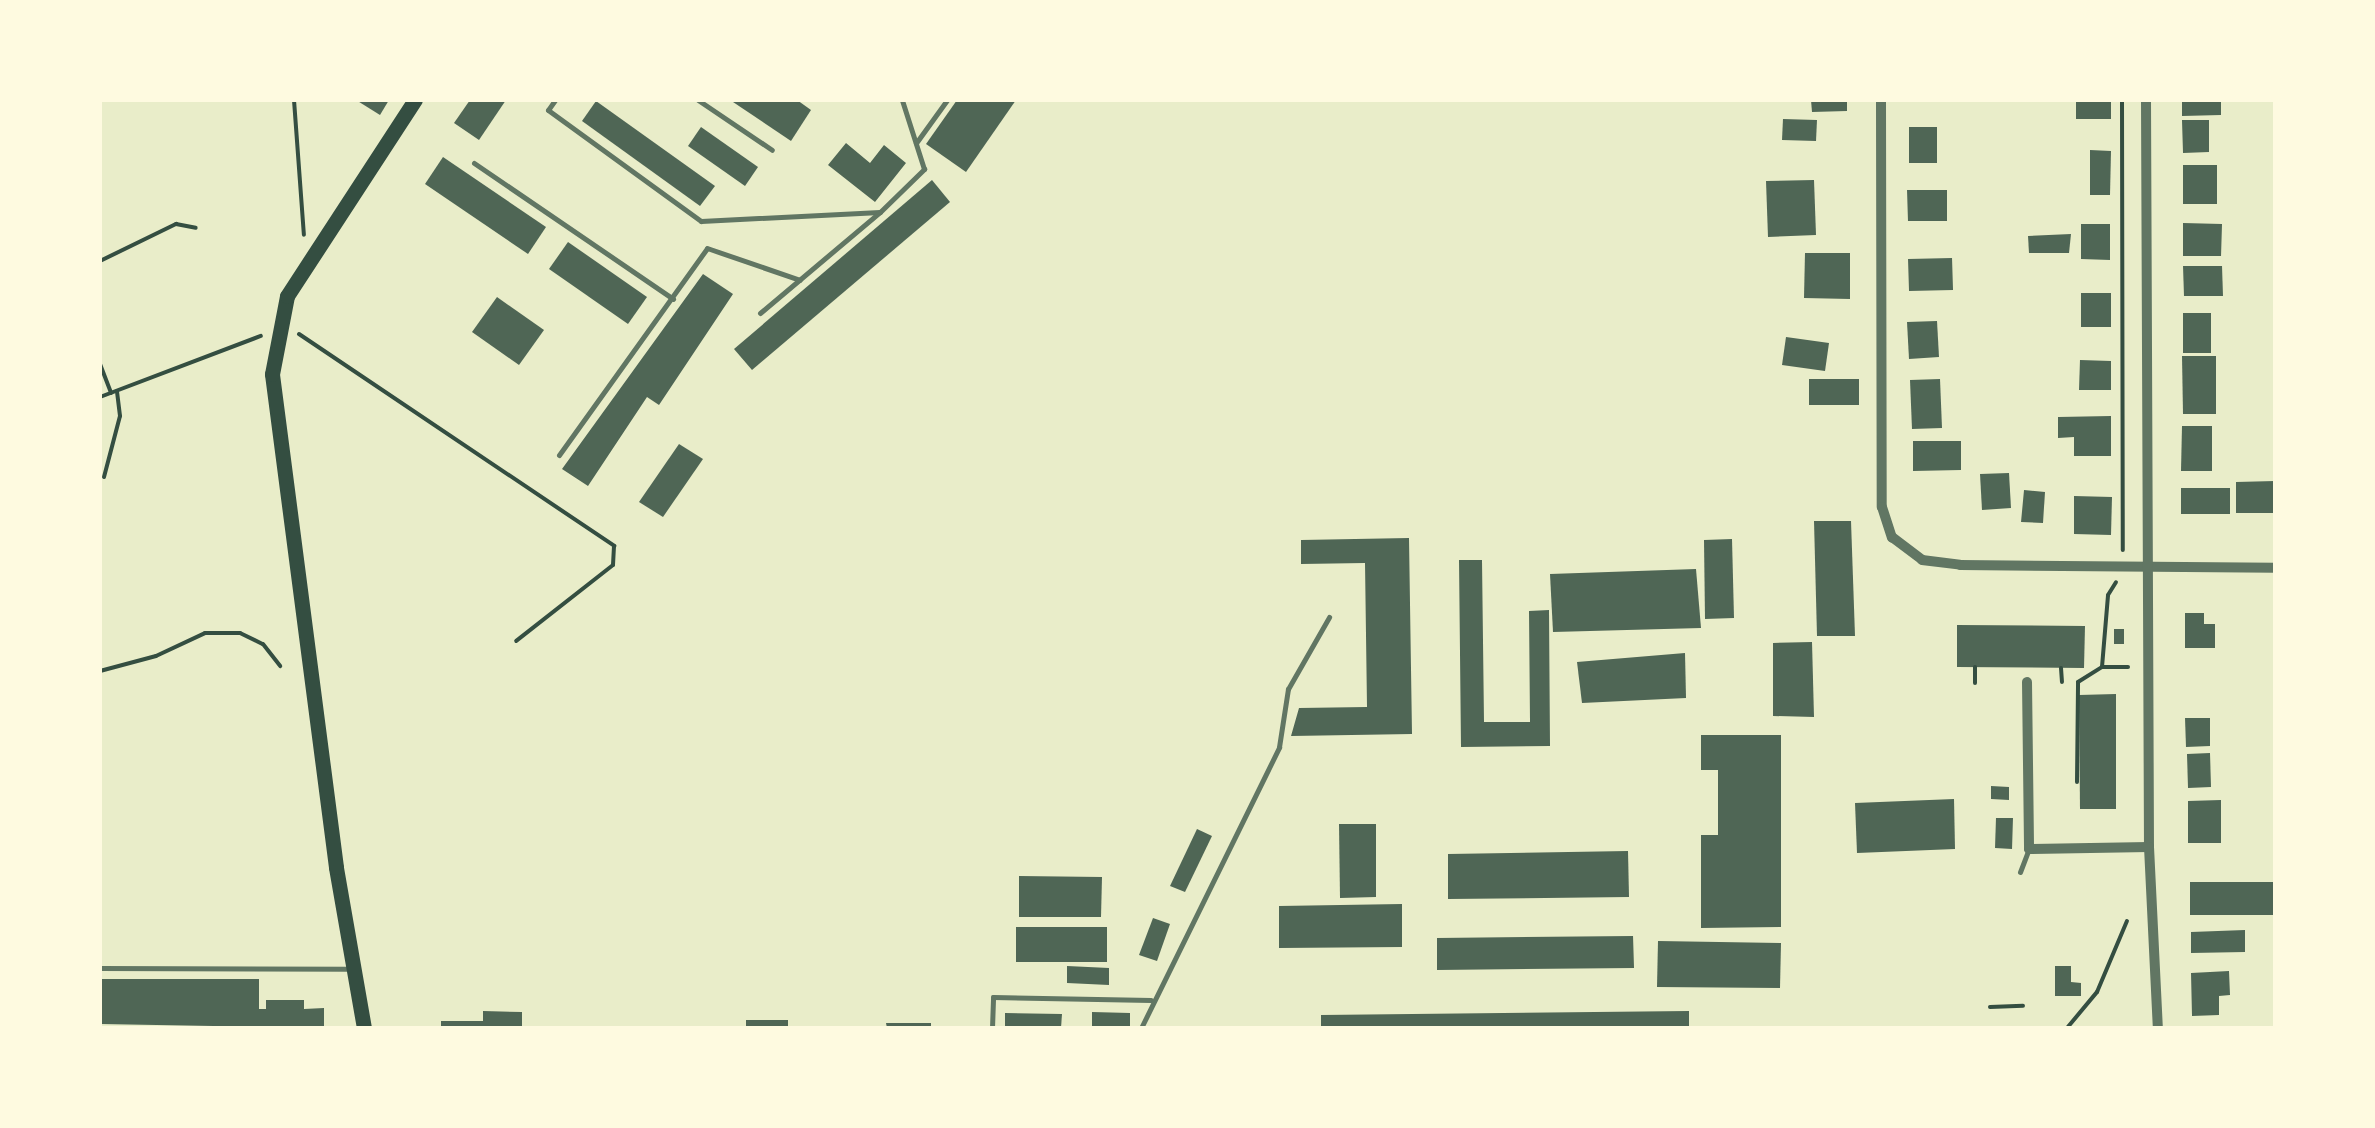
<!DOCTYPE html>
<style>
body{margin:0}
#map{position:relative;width:2375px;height:1128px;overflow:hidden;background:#e9edc9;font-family:Raleway,sans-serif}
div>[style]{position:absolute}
.building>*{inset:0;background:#4f6655}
.path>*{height:4px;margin:-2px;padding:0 2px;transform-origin:2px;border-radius:2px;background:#344e41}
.service>*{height:5px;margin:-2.5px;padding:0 2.5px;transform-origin:2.5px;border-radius:2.5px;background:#617663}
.minor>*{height:10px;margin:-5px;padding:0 5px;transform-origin:5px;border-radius:5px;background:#617663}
.secondary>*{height:15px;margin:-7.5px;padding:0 7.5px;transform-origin:7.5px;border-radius:7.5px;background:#344e41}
span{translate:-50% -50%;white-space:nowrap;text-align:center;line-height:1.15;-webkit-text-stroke:8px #fefae0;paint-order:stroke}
.frame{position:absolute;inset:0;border:102px solid #fefae0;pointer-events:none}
</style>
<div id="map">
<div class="building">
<div style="clip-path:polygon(356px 100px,389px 100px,380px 115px)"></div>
<div style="clip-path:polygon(470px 100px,506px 100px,479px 140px,454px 123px)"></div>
<div style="clip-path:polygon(730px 100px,797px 100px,811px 110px,791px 141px)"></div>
<div style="clip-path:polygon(957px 100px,1016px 100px,966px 172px,926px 144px)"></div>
<div style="clip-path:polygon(1811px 100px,1847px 100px,1847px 111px,1812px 112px)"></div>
<div style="clip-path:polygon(2076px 100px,2111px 100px,2111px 119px,2076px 119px)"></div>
<div style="clip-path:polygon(2182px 100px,2221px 100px,2221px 115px,2182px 116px)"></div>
<div style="clip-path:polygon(596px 101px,715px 186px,700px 206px,582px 121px)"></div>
<div style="clip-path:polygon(1783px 119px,1817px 120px,1816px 141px,1782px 140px)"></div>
<div style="clip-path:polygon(2182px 120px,2209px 120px,2209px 152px,2183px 153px)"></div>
<div style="clip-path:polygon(701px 127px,758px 167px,745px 186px,688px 146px)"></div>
<div style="clip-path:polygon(1909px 127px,1937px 127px,1937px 163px,1909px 163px)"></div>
<div style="clip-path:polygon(846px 143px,870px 163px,884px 145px,906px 163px,875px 202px,828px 165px)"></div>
<div style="clip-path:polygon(2090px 150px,2111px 151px,2110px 195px,2090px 195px)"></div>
<div style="clip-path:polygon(443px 157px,546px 227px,528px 254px,425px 184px)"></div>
<div style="clip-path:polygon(2183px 165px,2217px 165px,2217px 204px,2183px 204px)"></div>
<div style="clip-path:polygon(932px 180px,950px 202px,752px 370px,734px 349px)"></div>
<div style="clip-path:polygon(1814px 180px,1816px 235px,1768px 237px,1766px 181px)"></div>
<div style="clip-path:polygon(1907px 190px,1947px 190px,1947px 221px,1908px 221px)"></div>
<div style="clip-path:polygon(2183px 223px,2222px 224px,2221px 256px,2183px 256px)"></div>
<div style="clip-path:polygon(2081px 224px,2110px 224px,2110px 260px,2081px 259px)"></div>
<div style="clip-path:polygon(2071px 234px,2069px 253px,2029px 253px,2028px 236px)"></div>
<div style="clip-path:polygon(568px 242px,647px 297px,628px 324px,549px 269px)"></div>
<div style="clip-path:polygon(1805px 253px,1850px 253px,1850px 299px,1804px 298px)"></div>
<div style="clip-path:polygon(1952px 258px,1953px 290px,1909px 291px,1908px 259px)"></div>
<div style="clip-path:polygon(2183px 266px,2222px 266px,2223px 296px,2184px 296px)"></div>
<div style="clip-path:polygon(703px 274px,733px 294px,659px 405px,647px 397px,588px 486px,562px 469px)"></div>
<div style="clip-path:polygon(2081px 293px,2111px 293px,2111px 327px,2081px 327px)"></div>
<div style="clip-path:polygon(497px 297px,544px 330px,519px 365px,472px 332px)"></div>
<div style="clip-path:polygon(2183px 313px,2211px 313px,2211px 353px,2183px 353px)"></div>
<div style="clip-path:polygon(1937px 321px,1939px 357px,1909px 359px,1907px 322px)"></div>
<div style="clip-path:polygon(1786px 337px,1829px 343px,1825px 371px,1782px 365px)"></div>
<div style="clip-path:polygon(2182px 356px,2216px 356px,2216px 414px,2183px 414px)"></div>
<div style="clip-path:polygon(2080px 360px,2111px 361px,2111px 390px,2079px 390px)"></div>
<div style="clip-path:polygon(1809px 379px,1859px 379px,1859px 405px,1809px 405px)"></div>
<div style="clip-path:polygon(1940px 379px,1942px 428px,1912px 429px,1910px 380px)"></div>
<div style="clip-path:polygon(2111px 416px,2111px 456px,2074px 456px,2074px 437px,2058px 438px,2058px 417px)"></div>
<div style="clip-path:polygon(2182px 426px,2212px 426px,2212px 471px,2181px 471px)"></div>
<div style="clip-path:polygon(1913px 441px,1961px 441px,1961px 470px,1913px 471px)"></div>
<div style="clip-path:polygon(679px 444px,703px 459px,663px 517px,639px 502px)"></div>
<div style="clip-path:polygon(2009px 473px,2011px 508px,1982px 510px,1980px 474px)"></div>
<div style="clip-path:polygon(2275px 481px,2275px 513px,2236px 513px,2236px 482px)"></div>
<div style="clip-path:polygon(2181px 488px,2230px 488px,2230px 514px,2181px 514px)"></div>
<div style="clip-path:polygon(2024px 490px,2045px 492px,2043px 523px,2021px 522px)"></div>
<div style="clip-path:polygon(2074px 496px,2112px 497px,2111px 535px,2074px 534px)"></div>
<div style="clip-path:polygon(1814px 521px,1851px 521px,1855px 636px,1817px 636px)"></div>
<div style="clip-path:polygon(1409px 538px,1412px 734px,1291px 736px,1299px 708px,1367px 707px,1365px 563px,1301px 564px,1301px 540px)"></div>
<div style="clip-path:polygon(1732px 539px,1734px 618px,1705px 619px,1704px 540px)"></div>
<div style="clip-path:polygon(1459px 560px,1482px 560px,1484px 722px,1530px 722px,1529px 611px,1549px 610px,1550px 746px,1461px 747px)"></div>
<div style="clip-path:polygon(1696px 569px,1701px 628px,1553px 632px,1550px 574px)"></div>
<div style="clip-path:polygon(2185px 613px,2204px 613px,2204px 624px,2215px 624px,2215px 648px,2185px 648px)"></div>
<div style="clip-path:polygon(1957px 625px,2085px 626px,2084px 668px,1957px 667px)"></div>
<div style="clip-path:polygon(2114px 629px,2124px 629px,2124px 644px,2114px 644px)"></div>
<div style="clip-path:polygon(1812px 642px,1814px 717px,1773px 716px,1773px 643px)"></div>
<div style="clip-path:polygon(1685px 653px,1686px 698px,1582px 703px,1577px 662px)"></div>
<div style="clip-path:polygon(2116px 694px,2116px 809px,2080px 809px,2079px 695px)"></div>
<div style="clip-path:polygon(2185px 718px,2210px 718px,2210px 746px,2186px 747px)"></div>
<div style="clip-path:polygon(1701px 735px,1781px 735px,1781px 927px,1701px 928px,1701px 835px,1718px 835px,1718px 770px,1701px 770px)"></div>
<div style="clip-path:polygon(2210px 753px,2211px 787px,2188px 788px,2187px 754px)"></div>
<div style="clip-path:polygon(1991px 786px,2009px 787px,2009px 800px,1991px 799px)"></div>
<div style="clip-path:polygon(1954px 799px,1955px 849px,1857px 853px,1855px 803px)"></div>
<div style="clip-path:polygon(2221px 800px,2221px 843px,2188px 843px,2188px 801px)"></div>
<div style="clip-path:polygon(1996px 818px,2013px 818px,2012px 849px,1995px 848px)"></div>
<div style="clip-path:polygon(1339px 824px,1376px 824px,1376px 897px,1340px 898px)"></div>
<div style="clip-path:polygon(1197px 829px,1212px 836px,1185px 892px,1170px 886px)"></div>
<div style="clip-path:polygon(1628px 851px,1629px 897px,1448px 899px,1448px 854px)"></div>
<div style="clip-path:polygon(1019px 876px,1102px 877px,1101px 917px,1019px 917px)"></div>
<div style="clip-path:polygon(2190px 882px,2275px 882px,2275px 915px,2190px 915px)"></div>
<div style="clip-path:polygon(1402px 904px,1402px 947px,1279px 948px,1279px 906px)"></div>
<div style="clip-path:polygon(1153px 918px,1170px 924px,1157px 961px,1139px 955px)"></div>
<div style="clip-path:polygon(1016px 927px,1107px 927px,1107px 962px,1016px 962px)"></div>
<div style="clip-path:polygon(2245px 930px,2245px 952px,2191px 953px,2191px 932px)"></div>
<div style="clip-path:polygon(1633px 936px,1634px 968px,1437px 970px,1437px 938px)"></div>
<div style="clip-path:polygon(1658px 941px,1781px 943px,1780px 988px,1657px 987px)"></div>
<div style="clip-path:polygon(1067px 966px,1109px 968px,1109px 985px,1067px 983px)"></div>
<div style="clip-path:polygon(2055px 966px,2071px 966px,2071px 982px,2081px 983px,2081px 996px,2055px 996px)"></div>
<div style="clip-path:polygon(2229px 971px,2230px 995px,2219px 996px,2219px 1015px,2192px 1016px,2191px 973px)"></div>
<div style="clip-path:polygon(100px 979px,259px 979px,259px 1009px,266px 1009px,266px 1000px,304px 1000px,304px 1009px,324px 1008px,324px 1028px,100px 1024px)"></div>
<div style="clip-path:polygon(483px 1011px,522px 1012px,522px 1028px,441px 1028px,441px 1021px,483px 1021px)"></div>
<div style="clip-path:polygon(1689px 1011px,1689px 1028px,1321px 1028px,1321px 1015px)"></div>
<div style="clip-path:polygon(1092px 1012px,1130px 1013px,1130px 1028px,1092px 1028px)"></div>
<div style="clip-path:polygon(1005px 1013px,1062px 1014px,1061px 1028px,1005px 1028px)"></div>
<div style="clip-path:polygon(746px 1020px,788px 1020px,788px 1028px,746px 1028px)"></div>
<div style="clip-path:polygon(886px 1023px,931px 1023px,931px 1028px,887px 1028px)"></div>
</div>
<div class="path">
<div style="left:294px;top:100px;width:135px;rotate:85.8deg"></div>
<div style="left:2122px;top:100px;width:450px;rotate:89.9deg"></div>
<div style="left:100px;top:261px;width:85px;rotate:-26deg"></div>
<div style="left:176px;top:224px;width:20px;rotate:11deg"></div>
<div style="left:299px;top:334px;width:380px;rotate:33.9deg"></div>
<div style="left:614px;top:546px;width:19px;rotate:93deg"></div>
<div style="left:613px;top:565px;width:123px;rotate:141.9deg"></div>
<div style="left:100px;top:364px;width:31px;rotate:69deg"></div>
<div style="left:100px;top:397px;width:172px;rotate:-20.8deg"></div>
<div style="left:104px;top:477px;width:63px;rotate:-75.3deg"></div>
<div style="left:120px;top:416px;width:25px;rotate:-97deg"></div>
<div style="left:1975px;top:667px;width:16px;rotate:90deg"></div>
<div style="left:2102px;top:667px;width:26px"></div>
<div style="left:2061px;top:668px;width:14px;rotate:86deg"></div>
<div style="left:100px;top:671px;width:58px;rotate:-15deg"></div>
<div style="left:156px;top:656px;width:54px;rotate:-25.1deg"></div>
<div style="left:205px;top:633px;width:35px"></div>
<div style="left:240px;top:633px;width:25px;rotate:26deg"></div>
<div style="left:263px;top:644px;width:28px;rotate:52deg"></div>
<div style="left:2077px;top:782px;width:100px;rotate:-89.4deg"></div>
<div style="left:2078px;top:682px;width:28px;rotate:-32deg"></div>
<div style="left:2102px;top:667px;width:72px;rotate:-85.2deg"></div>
<div style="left:2108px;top:595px;width:15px;rotate:-58deg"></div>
<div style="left:1990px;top:1007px;width:33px;rotate:-2deg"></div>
<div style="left:2067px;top:1028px;width:47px;rotate:-50.2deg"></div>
<div style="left:2097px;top:992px;width:77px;rotate:-67.1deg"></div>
</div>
<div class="service">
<div style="left:555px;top:100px;width:12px;rotate:125deg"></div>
<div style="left:548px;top:110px;width:189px;rotate:36deg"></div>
<div style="left:701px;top:221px;width:179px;rotate:-2.9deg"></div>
<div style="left:880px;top:212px;width:62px;rotate:-44.3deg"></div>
<div style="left:924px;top:169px;width:72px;rotate:-107.7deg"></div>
<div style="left:698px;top:100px;width:89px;rotate:34deg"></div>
<div style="left:916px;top:143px;width:53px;rotate:-54.2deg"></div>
<div style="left:474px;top:163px;width:241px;rotate:34.3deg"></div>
<div style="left:760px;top:313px;width:157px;rotate:-40.1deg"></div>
<div style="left:559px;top:455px;width:254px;rotate:-54.4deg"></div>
<div style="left:707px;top:248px;width:98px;rotate:19deg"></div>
<div style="left:2020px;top:872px;width:22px;rotate:-69deg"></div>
<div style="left:100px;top:968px;width:250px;rotate:0.2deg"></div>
<div style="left:992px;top:1028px;width:31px;rotate:-88deg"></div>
<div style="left:993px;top:997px;width:158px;rotate:1.1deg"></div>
<div style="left:1141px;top:1028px;width:313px;rotate:-63.8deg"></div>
<div style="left:1279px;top:747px;width:59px;rotate:-81.2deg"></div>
<div style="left:1288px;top:689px;width:83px;rotate:-60.3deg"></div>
</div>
<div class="minor">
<div style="left:1881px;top:100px;width:407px;rotate:89.9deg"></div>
<div style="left:1882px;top:507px;width:32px;rotate:72deg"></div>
<div style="left:1892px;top:537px;width:38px;rotate:37deg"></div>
<div style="left:1922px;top:560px;width:38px;rotate:7deg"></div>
<div style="left:1960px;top:565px;width:315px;rotate:0.5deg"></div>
<div style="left:2146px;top:100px;width:747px;rotate:89.77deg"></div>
<div style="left:2149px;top:847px;width:181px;rotate:87.2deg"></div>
<div style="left:2027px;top:682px;width:167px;rotate:89.3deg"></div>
<div style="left:2029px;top:849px;width:120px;rotate:-1deg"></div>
</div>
<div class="secondary">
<div style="left:364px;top:1028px;width:163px;rotate:-99.9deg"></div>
<div style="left:336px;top:867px;width:497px;rotate:-97.4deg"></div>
<div style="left:272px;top:374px;width:79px;rotate:-79.1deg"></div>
<div style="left:287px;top:296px;width:234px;rotate:-56.9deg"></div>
</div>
<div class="frame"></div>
</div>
